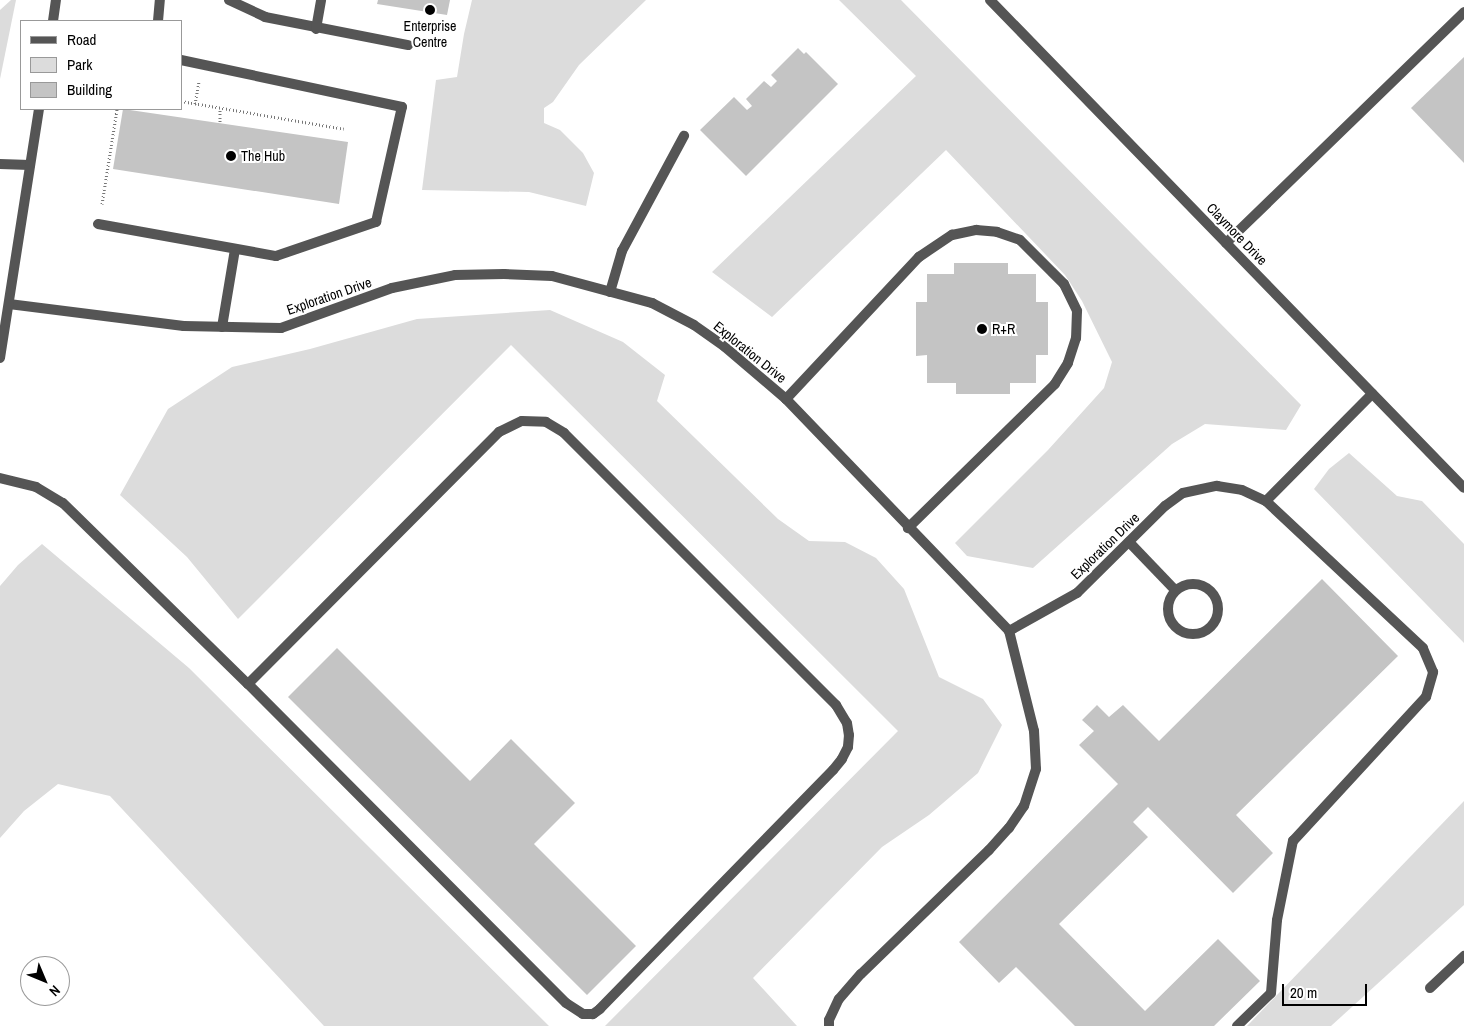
<!DOCTYPE html>
<style>
body{margin:0}
#map{position:relative;width:1464px;height:1026px;overflow:hidden;background:#fff;font-family:"Archivo Narrow",sans-serif}
div>[style]{position:absolute}
.green>*{inset:0;background:#dcdcdc}
.building>*{inset:0;background:#c4c4c4}
.path>*{height:3px;margin-top:-1.5px;transform-origin:0;background:repeating-linear-gradient(90deg,#777 0 1px,transparent 0 3.5px)}
.service>*{height:10px;margin:-5px;padding:0 5px;transform-origin:5px;border-radius:5px;background:#555}
.service>.ring{margin:-5px;padding:0;box-sizing:content-box;background:none;border:10px solid #555;border-radius:50%}
.minor>*{height:10px;margin:-5px;padding:0 5px;transform-origin:5px;border-radius:5px;background:#555}
.dots>*{width:14px;height:14px;translate:-50% -50%;box-sizing:border-box;border:2px solid #fff;border-radius:50%}
span{translate:-50% -50%;white-space:nowrap;text-align:center;line-height:1.15;-webkit-text-stroke:4px #fff;paint-order:stroke}
.poi-label{font-size:14px;color:#000}
.left{translate:0 -50%;text-align:left}
.street-label{font-size:14px;color:#000}
.legend{position:absolute;left:20px;top:20px;width:162px;height:90px;box-sizing:border-box;background:#fff;border:1px solid #999;margin:0;padding:6px 9px;list-style:none;font-size:15px;color:#000}
.legend li{display:flex;align-items:center;gap:10px;height:25px}
.legend b{width:25px;border:1px solid #999}
.north{position:absolute;left:20px;top:956px;width:50px;height:50px;box-sizing:border-box;background:#fff;border:1px solid #999;border-radius:50%;rotate:135deg;font-size:14px;font-weight:700;line-height:20px;text-align:center;color:#000}
.north::after{content:'';display:block;margin:auto;width:18px;height:22px;background:#000;clip-path:polygon(50% 0,100% 100%,50% 72%,0 100%)}
.scale{position:absolute;left:1282px;top:984px;width:85px;height:22px;box-sizing:border-box;border:2px solid #000;border-top:0;padding-left:6px;font-size:15px;line-height:18px;white-space:nowrap;color:#000;-webkit-text-stroke:4px #fff;paint-order:stroke}
</style>
<div id="map">
<div class="green">
<div style="clip-path:polygon(11px 0,16px 0,0 79px,0 10px)"></div>
<div style="clip-path:polygon(472px 0,646px 0,579px 65px,553px 102px,544px 108px,544px 123px,560px 130px,583px 153px,594px 173px,586px 206px,529px 192px,422px 190px,436px 80px,457px 77px,464px 34px)"></div>
<div style="clip-path:polygon(839px 0,901px 0,1301px 405px,1286px 430px,1205px 424px,1172px 444px,1033px 568px,967px 556px,955px 543px,1048px 450px,1104px 388px,1112px 362px,1082px 301px,1065px 275px,946px 150px,772px 317px,712px 272px,916px 76px)"></div>
<div style="clip-path:polygon(550px 310px,623px 342px,665px 375px,657px 401px,778px 519px,809px 541px,845px 542px,876px 558px,904px 589px,939px 677px,983px 699px,1002px 725px,978px 773px,929px 815px,882px 847px,753px 978px,797px 1026px,605px 1026px,898px 731px,511px 345px,238px 619px,187px 557px,120px 495px,168px 409px,232px 367px,310px 349px,417px 319px)"></div>
<div style="clip-path:polygon(1349px 453px,1397px 496px,1422px 501px,1464px 544px,1464px 643px,1314px 489px,1329px 469px)"></div>
<div style="clip-path:polygon(42px 544px,189px 668px,549px 1026px,324px 1026px,110px 796px,58px 784px,24px 811px,0 838px,0 586px,18px 565px)"></div>
<div style="clip-path:polygon(1464px 801px,1464px 905px,1331px 1026px,1247px 1026px)"></div>
</div>
<div class="building">
<div style="clip-path:polygon(378px 0,450px 0,447px 15px,377px 4px)"></div>
<div style="clip-path:polygon(798px 48px,804px 54px,806px 52px,838px 84px,746px 176px,700px 130px,734px 97px,747px 110px,752px 106px,746px 99px,764px 81px,771px 87px,777px 81px,771px 75px)"></div>
<div style="clip-path:polygon(1464px 57px,1464px 163px,1411px 108px)"></div>
<div style="clip-path:polygon(123px 109px,348px 142px,339px 204px,113px 169px)"></div>
<div style="clip-path:polygon(954px 263px,1008px 263px,1008px 274px,1036px 274px,1036px 302px,1048px 302px,1048px 355px,1036px 355px,1036px 383px,1010px 383px,1010px 394px,956px 394px,956px 383px,927px 383px,927px 355px,916px 356px,916px 302px,927px 302px,927px 274px,954px 274px)"></div>
<div style="clip-path:polygon(1322px 579px,1398px 656px,1236px 815px,1273px 853px,1233px 893px,1148px 807px,1133px 822px,1148px 837px,1059px 924px,1145px 1011px,1218px 939px,1260px 981px,1214px 1026px,1075px 1026px,1016px 967px,999px 983px,959px 942px,1118px 784px,1079px 745px,1094px 731px,1082px 720px,1097px 705px,1109px 717px,1123px 705px,1159px 741px)"></div>
<div style="clip-path:polygon(337px 648px,470px 781px,511px 739px,575px 803px,534px 844px,636px 946px,587px 995px,288px 697px)"></div>
</div>
<div class="path">
<div style="left:181px;top:101px;width:165px;rotate:9.7deg"></div>
<div style="left:195px;top:104px;width:22px;rotate:-80deg"></div>
<div style="left:220px;top:122px;width:14px;rotate:-90deg"></div>
<div style="left:102px;top:204px;width:96px;rotate:-81deg"></div>
</div>
<div class="service">
<div style="left:229px;top:0;width:40px;rotate:25deg"></div>
<div style="left:265px;top:17px;width:146px;rotate:11.1deg"></div>
<div style="left:158px;top:21px;width:21px;rotate:-85deg"></div>
<div style="left:316px;top:29px;width:29px;rotate:-80deg"></div>
<div style="left:0;top:164px;width:30px;rotate:2deg"></div>
<div style="left:98px;top:224px;width:181px;rotate:10.2deg"></div>
<div style="left:276px;top:256px;width:106px;rotate:-18.8deg"></div>
<div style="left:376px;top:222px;width:118px;rotate:-77.3deg"></div>
<div style="left:402px;top:107px;width:226px;rotate:-168deg"></div>
<div style="left:1226px;top:243px;width:332px;rotate:-44.1deg"></div>
<div style="left:610px;top:292px;width:43px;rotate:-73.7deg"></div>
<div style="left:622px;top:251px;width:131px;rotate:-61.7deg"></div>
<div style="left:9px;top:304px;width:176px;rotate:7.2deg"></div>
<div style="left:184px;top:326px;width:97px;rotate:1.2deg"></div>
<div style="left:281px;top:328px;width:118px;rotate:-19.8deg"></div>
<div style="left:392px;top:288px;width:64px;rotate:-11.7deg"></div>
<div style="left:455px;top:275px;width:49px;rotate:-1.2deg"></div>
<div style="left:504px;top:274px;width:48px;rotate:2.4deg"></div>
<div style="left:552px;top:276px;width:104px;rotate:15.1deg"></div>
<div style="left:652px;top:303px;width:47px;rotate:27.6deg"></div>
<div style="left:694px;top:325px;width:38px;rotate:35deg"></div>
<div style="left:725px;top:347px;width:80px;rotate:40.4deg"></div>
<div style="left:786px;top:399px;width:322px;rotate:46.1deg"></div>
<div style="left:1009px;top:631px;width:78px;rotate:-29.2deg"></div>
<div style="left:1077px;top:593px;width:124px;rotate:-44.7deg"></div>
<div style="left:1165px;top:506px;width:22px;rotate:-36deg"></div>
<div style="left:1183px;top:493px;width:35px;rotate:-12deg"></div>
<div style="left:1217px;top:486px;width:25px;rotate:9deg"></div>
<div style="left:1242px;top:490px;width:26px;rotate:25deg"></div>
<div style="left:1266px;top:501px;width:151px;rotate:-45.3deg"></div>
<div style="left:222px;top:327px;width:79px;rotate:-80.5deg"></div>
<div style="left:786px;top:399px;width:195px;rotate:-46.9deg"></div>
<div style="left:919px;top:257px;width:40px;rotate:-34deg"></div>
<div style="left:952px;top:235px;width:25px;rotate:-12deg"></div>
<div style="left:976px;top:230px;width:21px;rotate:5deg"></div>
<div style="left:997px;top:232px;width:24px;rotate:19deg"></div>
<div style="left:1020px;top:240px;width:62px;rotate:45deg"></div>
<div style="left:1064px;top:284px;width:30px;rotate:64deg"></div>
<div style="left:1077px;top:311px;width:27px;rotate:92deg"></div>
<div style="left:1076px;top:338px;width:26px;rotate:108deg"></div>
<div style="left:1068px;top:363px;width:25px;rotate:122deg"></div>
<div style="left:1055px;top:384px;width:206px;rotate:135.6deg"></div>
<div style="left:0;top:478px;width:37px;rotate:14deg"></div>
<div style="left:36px;top:487px;width:31px;rotate:31deg"></div>
<div style="left:63px;top:503px;width:259px;rotate:44.4deg"></div>
<div style="left:248px;top:684px;width:356px;rotate:-45.1deg"></div>
<div style="left:499px;top:432px;width:25px;rotate:-26deg"></div>
<div style="left:522px;top:421px;width:24px;rotate:2deg"></div>
<div style="left:546px;top:422px;width:21px;rotate:31deg"></div>
<div style="left:564px;top:433px;width:385px;rotate:45deg"></div>
<div style="left:836px;top:705px;width:21px;rotate:59deg"></div>
<div style="left:847px;top:723px;width:12px;rotate:81deg"></div>
<div style="left:849px;top:735px;width:12px;rotate:95deg"></div>
<div style="left:848px;top:747px;width:13px;rotate:117deg"></div>
<div style="left:842px;top:759px;width:14px;rotate:129deg"></div>
<div style="left:833px;top:770px;width:334px;rotate:134.3deg"></div>
<div style="left:600px;top:1009px;width:9px;rotate:144deg"></div>
<div style="left:593px;top:1014px;width:10px;rotate:180deg"></div>
<div style="left:583px;top:1014px;width:20px;rotate:-147deg"></div>
<div style="left:566px;top:1003px;width:450px;rotate:-134.9deg"></div>
<div style="left:1129px;top:542px;width:66px;rotate:46.2deg"></div>
<div class="ring" style="left:1168px;top:584px;width:40px;height:40px"></div>
<div style="left:1430px;top:988px;width:47px;rotate:-43.3deg"></div>
<div style="left:829px;top:1026px;width:6px;rotate:-90deg"></div>
<div style="left:829px;top:1020px;width:23px;rotate:-65deg"></div>
<div style="left:839px;top:999px;width:33px;rotate:-49deg"></div>
<div style="left:861px;top:974px;width:178px;rotate:-44.1deg"></div>
<div style="left:989px;top:850px;width:30px;rotate:-48deg"></div>
<div style="left:1009px;top:828px;width:27px;rotate:-56deg"></div>
<div style="left:1024px;top:806px;width:39px;rotate:-72deg"></div>
<div style="left:1036px;top:769px;width:38px;rotate:-93deg"></div>
<div style="left:1034px;top:731px;width:103px;rotate:-104deg"></div>
<div style="left:1237px;top:1026px;width:47px;rotate:-44.1deg"></div>
<div style="left:1271px;top:993px;width:73px;rotate:-85.3deg"></div>
<div style="left:1277px;top:920px;width:81px;rotate:-78.6deg"></div>
<div style="left:1293px;top:841px;width:196px;rotate:-47.3deg"></div>
<div style="left:1426px;top:697px;width:26px;rotate:-74deg"></div>
<div style="left:1433px;top:672px;width:26px;rotate:-113deg"></div>
<div style="left:1423px;top:648px;width:215px;rotate:-136.9deg"></div>
</div>
<div class="minor">
<div style="left:990px;top:0;width:680px;rotate:45.83deg"></div>
<div style="left:53px;top:21px;width:21px;rotate:-82deg"></div>
<div style="left:0;top:358px;width:252px;rotate:-81.1deg"></div>
</div>
<div class="dots">
<div style="left:430px;top:10px;background:#000"></div>
<div style="left:231px;top:156px;background:#000"></div>
<div style="left:982px;top:329px;background:#000"></div>
</div>
<div class="poi-label">
<span style="left:430px;top:34px">Enterprise<br>Centre</span>
<span class="left" style="left:241px;top:156px">The Hub</span>
<span class="left" style="left:992px;top:329px">R+R</span>
</div>
<div class="street-label">
<span style="left:1237px;top:234px;rotate:46deg">Claymore Drive</span>
<span style="left:329px;top:296px;rotate:-19deg">Exploration Drive</span>
<span style="left:750px;top:352px;rotate:39deg">Exploration Drive</span>
<span style="left:1105px;top:546px;rotate:-44deg">Exploration Drive</span>
</div>
<ul class="legend">
<li><b style="height:6px;background:#555"></b>Road</li>
<li><b style="height:14px;background:#dcdcdc"></b>Park</li>
<li><b style="height:14px;background:#c4c4c4"></b>Building</li>
</ul>
<div class="north">N</div>
<div class="scale">20 m</div>
</div>
